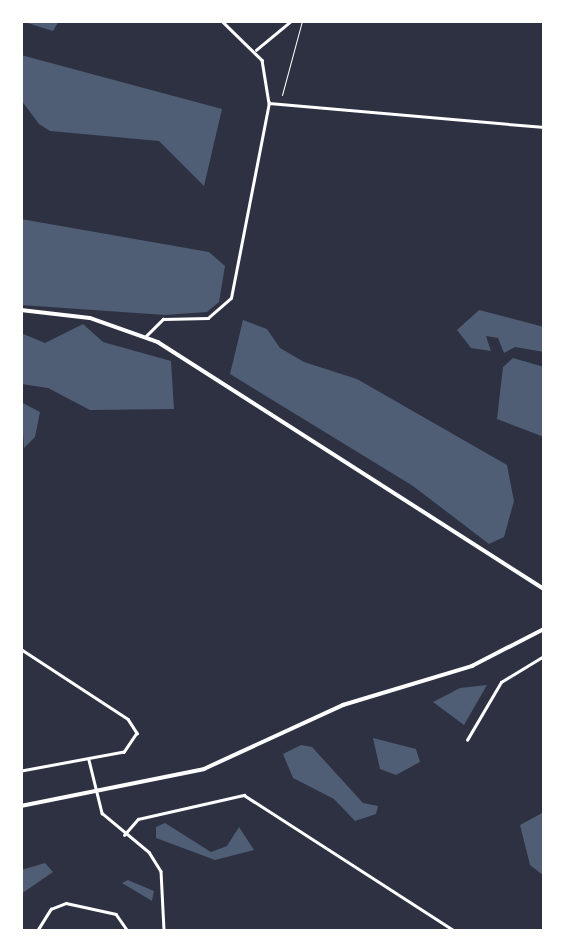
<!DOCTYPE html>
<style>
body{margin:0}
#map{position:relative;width:565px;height:952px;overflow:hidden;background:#2d3142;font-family:Signika,sans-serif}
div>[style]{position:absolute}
.water>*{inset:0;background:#4f5d75}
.service>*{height:1px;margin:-0.5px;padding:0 0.5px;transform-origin:0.5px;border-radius:0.5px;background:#fff}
.minor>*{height:2.5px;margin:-1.25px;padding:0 1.25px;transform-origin:1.25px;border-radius:1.25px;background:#fff}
.secondary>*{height:3.5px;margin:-1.75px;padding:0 1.75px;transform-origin:1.75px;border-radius:1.75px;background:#fff}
.primary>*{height:3.5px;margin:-1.75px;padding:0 1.75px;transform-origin:1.75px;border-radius:1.75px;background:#fff}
span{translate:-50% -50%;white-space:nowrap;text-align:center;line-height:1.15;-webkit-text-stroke:5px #fff;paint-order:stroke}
.frame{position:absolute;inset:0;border:23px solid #fff;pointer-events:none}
</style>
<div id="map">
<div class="water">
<div style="clip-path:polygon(21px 21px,59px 21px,53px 31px)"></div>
<div style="clip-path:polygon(21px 55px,222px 109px,204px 186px,159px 141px,50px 131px,39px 124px,21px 100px)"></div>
<div style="clip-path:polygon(21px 219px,209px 252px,225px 266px,219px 302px,207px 312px,165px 315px,21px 305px)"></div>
<div style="clip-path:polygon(479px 310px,544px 327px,544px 352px,515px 347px,504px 353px,498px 338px,486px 336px,491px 351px,471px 348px,457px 330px)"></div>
<div style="clip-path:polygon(243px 320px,267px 329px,280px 348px,304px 362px,357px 379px,507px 465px,514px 501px,504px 537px,489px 544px,413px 486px,230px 374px)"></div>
<div style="clip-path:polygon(83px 324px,103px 342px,171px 361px,174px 409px,90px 410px,48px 388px,21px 384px,21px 333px,45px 343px)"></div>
<div style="clip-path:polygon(513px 358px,544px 367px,544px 437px,497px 419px,503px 367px)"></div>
<div style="clip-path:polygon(21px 402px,40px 412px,35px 437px,24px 448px)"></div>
<div style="clip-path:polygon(487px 685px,464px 725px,433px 702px,460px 688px)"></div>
<div style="clip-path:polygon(373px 738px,416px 749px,420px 762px,396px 775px,380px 769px)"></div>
<div style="clip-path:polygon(301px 745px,312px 747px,363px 803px,378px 806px,376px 814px,355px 821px,334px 799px,293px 778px,283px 754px)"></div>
<div style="clip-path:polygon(544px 812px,544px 876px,530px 865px,520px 825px)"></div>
<div style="clip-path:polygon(165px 823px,211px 852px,227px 846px,239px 827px,254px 850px,215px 860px,156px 838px,156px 827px)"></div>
<div style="clip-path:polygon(45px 863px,53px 872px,21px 894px,21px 870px)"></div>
<div style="clip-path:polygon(128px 880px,154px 891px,152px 901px,122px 883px)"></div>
</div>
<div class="service">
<div style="left:282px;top:95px;width:77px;rotate:-74.9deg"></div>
</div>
<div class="minor">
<div style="left:222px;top:21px;width:56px;rotate:44.3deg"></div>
<div style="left:262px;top:60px;width:44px;rotate:80.8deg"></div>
<div style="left:256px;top:50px;width:45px;rotate:-39.6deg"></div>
<div style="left:146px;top:336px;width:24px;rotate:-45deg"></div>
<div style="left:163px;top:319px;width:45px;rotate:-1.3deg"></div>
<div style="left:208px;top:318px;width:30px;rotate:-41deg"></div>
<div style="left:231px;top:298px;width:199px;rotate:-79deg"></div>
<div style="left:269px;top:103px;width:276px;rotate:5deg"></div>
<div style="left:21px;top:649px;width:128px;rotate:33.2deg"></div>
<div style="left:128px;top:719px;width:17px;rotate:57deg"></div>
<div style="left:137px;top:733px;width:23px;rotate:124deg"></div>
<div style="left:124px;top:752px;width:105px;rotate:169.5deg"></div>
<div style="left:467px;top:740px;width:67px;rotate:-59.6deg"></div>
<div style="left:501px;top:682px;width:50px;rotate:-31.2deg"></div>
<div style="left:89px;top:760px;width:55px;rotate:76.2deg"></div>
<div style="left:102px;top:813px;width:61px;rotate:39.7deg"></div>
<div style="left:149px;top:852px;width:22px;rotate:58deg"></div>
<div style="left:161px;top:871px;width:60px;rotate:87.1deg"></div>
<div style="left:124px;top:835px;width:21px;rotate:-49deg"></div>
<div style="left:138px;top:819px;width:109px;rotate:-12.8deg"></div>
<div style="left:244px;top:795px;width:251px;rotate:32.8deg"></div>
<div style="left:37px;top:931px;width:26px;rotate:-58deg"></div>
<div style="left:51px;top:909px;width:16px;rotate:-22deg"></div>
<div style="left:66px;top:903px;width:51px;rotate:12.4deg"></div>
<div style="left:116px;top:914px;width:21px;rotate:55deg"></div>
</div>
<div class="secondary">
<div style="left:21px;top:806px;width:187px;rotate:-11.4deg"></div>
<div style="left:204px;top:769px;width:153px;rotate:-24.7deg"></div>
<div style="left:343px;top:705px;width:135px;rotate:-16.8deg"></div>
<div style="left:472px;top:666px;width:81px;rotate:-27.2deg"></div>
</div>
<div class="primary">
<div style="left:21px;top:310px;width:69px;rotate:6.6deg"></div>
<div style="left:90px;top:318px;width:72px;rotate:19.4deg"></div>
<div style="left:158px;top:342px;width:458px;rotate:32.6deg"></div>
</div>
<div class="frame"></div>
</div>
